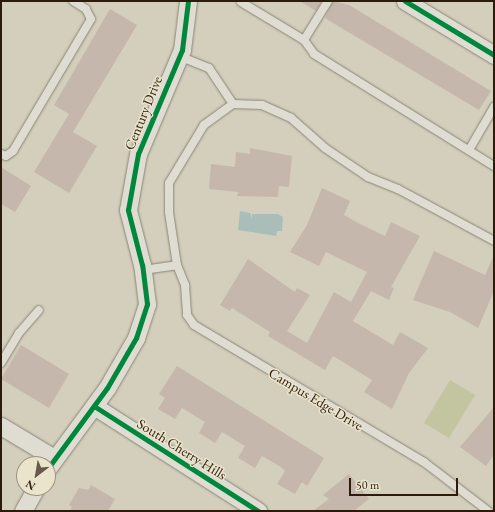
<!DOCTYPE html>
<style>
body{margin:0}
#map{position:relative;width:495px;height:512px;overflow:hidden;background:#d4cfbc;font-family:"EB Garamond",serif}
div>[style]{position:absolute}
.green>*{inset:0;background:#c3c5a0}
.water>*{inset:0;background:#a9beb8}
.building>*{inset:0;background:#c5b7ab}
.roads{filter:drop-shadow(0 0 1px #8a8478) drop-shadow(0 0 1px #8a8478)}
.service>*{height:8px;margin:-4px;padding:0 4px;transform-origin:4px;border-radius:4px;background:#dfdcd2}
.minor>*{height:17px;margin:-8.5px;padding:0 8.5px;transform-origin:8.5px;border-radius:8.5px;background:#dfdcd2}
.cycleway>*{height:5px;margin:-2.5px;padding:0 2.5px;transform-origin:2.5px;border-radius:2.5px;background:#00873e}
span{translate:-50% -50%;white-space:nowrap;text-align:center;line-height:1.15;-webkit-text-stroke:3px #eae4cd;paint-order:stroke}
.street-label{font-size:14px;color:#2c1a0b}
.frame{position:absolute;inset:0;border:2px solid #2c1a0b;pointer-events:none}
.north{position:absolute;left:16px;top:456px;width:40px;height:40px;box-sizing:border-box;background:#eae4cd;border:1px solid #9e937f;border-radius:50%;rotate:211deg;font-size:11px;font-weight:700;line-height:16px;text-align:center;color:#2c1a0b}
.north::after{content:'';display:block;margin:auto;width:14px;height:18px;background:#675949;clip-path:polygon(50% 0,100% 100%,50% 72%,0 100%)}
.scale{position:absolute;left:349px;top:478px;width:109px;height:18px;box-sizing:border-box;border:2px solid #2c1a0b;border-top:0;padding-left:5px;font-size:12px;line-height:14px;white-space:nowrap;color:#2c1a0b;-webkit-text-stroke:3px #eae4cd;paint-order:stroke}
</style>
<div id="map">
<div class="green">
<div style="clip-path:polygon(450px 380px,475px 395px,449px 438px,424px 423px)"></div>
</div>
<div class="water">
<div style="clip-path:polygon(240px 211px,250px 213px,252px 219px,252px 214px,278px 214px,283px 217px,282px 231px,277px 231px,276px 236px,238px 230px)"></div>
</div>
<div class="building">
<div style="clip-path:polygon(300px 1px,322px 1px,316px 11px)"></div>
<div style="clip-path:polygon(333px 1px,349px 5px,491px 91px,479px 110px,328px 20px,325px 17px)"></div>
<div style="clip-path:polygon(110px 9px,137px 25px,73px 132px,97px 146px,69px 193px,34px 172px,69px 114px,54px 105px)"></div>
<div style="clip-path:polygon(250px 148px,292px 156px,289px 187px,279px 186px,278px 197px,237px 196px,238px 192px,209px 189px,211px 164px,235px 167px,236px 152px,250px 154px)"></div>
<div style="clip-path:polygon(1px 167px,31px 186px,15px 212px,1px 204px)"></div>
<div style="clip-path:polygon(322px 188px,350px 201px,344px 215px,360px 224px,385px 236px,391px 222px,420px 236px,391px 287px,394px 288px,389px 300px,371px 291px,353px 321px,393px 345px,400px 332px,428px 348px,409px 373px,392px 409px,364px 392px,372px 380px,333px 356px,325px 370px,268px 336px,270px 332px,232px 308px,230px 311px,220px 305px,248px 259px,295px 292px,297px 288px,310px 295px,287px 331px,307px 343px,334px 292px,351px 302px,367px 272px,326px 252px,319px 266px,290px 252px,307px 225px)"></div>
<div style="clip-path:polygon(434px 251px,485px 275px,494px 255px,494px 291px,478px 328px,450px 312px,413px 300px)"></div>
<div style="clip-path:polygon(21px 345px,69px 374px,49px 408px,1px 379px)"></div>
<div style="clip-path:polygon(177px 366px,324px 458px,307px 486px,302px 482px,295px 494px,277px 484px,285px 471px,281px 467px,262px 456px,255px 468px,238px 458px,245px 446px,222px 432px,215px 443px,199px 433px,205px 422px,182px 408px,175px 419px,158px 409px,165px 398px,159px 394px)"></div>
<div style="clip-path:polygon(494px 407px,494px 455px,486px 466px,460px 447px)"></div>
<div style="clip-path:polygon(349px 474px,369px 499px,354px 511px,313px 511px,329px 499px,323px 495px)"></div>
<div style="clip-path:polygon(91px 485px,115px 499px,108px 511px,70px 511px,72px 507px,69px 505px,79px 488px,88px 490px)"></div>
</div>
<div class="roads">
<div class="service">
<div style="left:241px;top:2px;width:74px;rotate:31.1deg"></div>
<div style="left:304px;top:40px;width:17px;rotate:54deg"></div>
<div style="left:314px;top:54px;width:212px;rotate:31.9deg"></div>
<div style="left:304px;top:40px;width:46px;rotate:-58.4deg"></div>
<div style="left:179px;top:56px;width:32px;rotate:22deg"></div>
<div style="left:209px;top:68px;width:43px;rotate:56.3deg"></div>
<div style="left:233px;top:104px;width:29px;rotate:2deg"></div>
<div style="left:262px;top:105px;width:32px;rotate:24deg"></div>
<div style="left:291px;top:118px;width:45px;rotate:41.4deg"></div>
<div style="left:325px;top:148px;width:52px;rotate:34deg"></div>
<div style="left:368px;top:177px;width:32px;rotate:22deg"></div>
<div style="left:398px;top:189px;width:109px;rotate:28.4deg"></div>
<div style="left:469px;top:150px;width:50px;rotate:-59.8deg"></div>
<div style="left:1px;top:154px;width:5px;rotate:22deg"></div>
<div style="left:6px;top:156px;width:9px;rotate:-36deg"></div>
<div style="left:13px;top:151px;width:153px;rotate:-59.4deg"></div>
<div style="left:91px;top:19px;width:11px;rotate:-117deg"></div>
<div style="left:86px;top:9px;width:15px;rotate:-148deg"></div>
<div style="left:177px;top:265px;width:54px;rotate:-98.6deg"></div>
<div style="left:169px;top:212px;width:29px;rotate:-90deg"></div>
<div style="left:169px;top:183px;width:68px;rotate:-58.9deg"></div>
<div style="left:204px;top:125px;width:36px;rotate:-36deg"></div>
<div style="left:143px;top:270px;width:34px;rotate:-8deg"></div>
<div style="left:177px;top:265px;width:22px;rotate:68deg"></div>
<div style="left:185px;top:285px;width:30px;rotate:86deg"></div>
<div style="left:187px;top:315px;width:12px;rotate:55deg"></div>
<div style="left:194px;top:325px;width:268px;rotate:30.8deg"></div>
<div style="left:424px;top:462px;width:81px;rotate:37.4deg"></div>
<div style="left:1px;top:363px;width:35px;rotate:-59deg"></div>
<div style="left:19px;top:333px;width:30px;rotate:-49deg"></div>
</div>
<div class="minor">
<div style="left:405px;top:1px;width:104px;rotate:31.2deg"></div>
<div style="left:94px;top:406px;width:195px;rotate:32.6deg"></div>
<div style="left:1px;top:426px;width:62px;rotate:31.1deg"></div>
<div style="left:48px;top:468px;width:99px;rotate:-53.6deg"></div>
<div style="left:107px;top:388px;width:58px;rotate:-59.9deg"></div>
<div style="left:136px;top:338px;width:36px;rotate:-72deg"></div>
<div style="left:147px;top:304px;width:39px;rotate:-97deg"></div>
<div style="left:142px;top:265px;width:57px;rotate:-104.3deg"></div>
<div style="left:128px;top:210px;width:57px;rotate:-79.9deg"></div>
<div style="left:138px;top:154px;width:113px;rotate:-67.1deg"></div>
<div style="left:182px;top:50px;width:49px;rotate:-83deg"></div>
<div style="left:23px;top:511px;width:26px;rotate:-61deg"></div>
</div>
</div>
<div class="cycleway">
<div style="left:405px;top:1px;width:104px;rotate:31.2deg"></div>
<div style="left:94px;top:406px;width:195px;rotate:32.6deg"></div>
<div style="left:48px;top:468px;width:99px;rotate:-53.6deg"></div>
<div style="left:107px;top:388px;width:58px;rotate:-59.9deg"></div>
<div style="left:136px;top:338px;width:36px;rotate:-72deg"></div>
<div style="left:147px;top:304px;width:39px;rotate:-97deg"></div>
<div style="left:142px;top:265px;width:57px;rotate:-104.3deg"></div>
<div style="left:128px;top:210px;width:57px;rotate:-79.9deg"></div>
<div style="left:138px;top:154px;width:113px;rotate:-67.1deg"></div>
<div style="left:182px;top:50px;width:49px;rotate:-83deg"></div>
</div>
<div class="street-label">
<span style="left:143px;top:113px;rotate:-68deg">Century Drive</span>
<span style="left:316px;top:399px;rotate:31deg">Campus Edge Drive</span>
<span style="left:182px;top:449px;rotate:32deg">South Cherry Hills</span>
</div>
<div class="frame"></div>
<div class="north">N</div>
<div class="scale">50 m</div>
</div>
